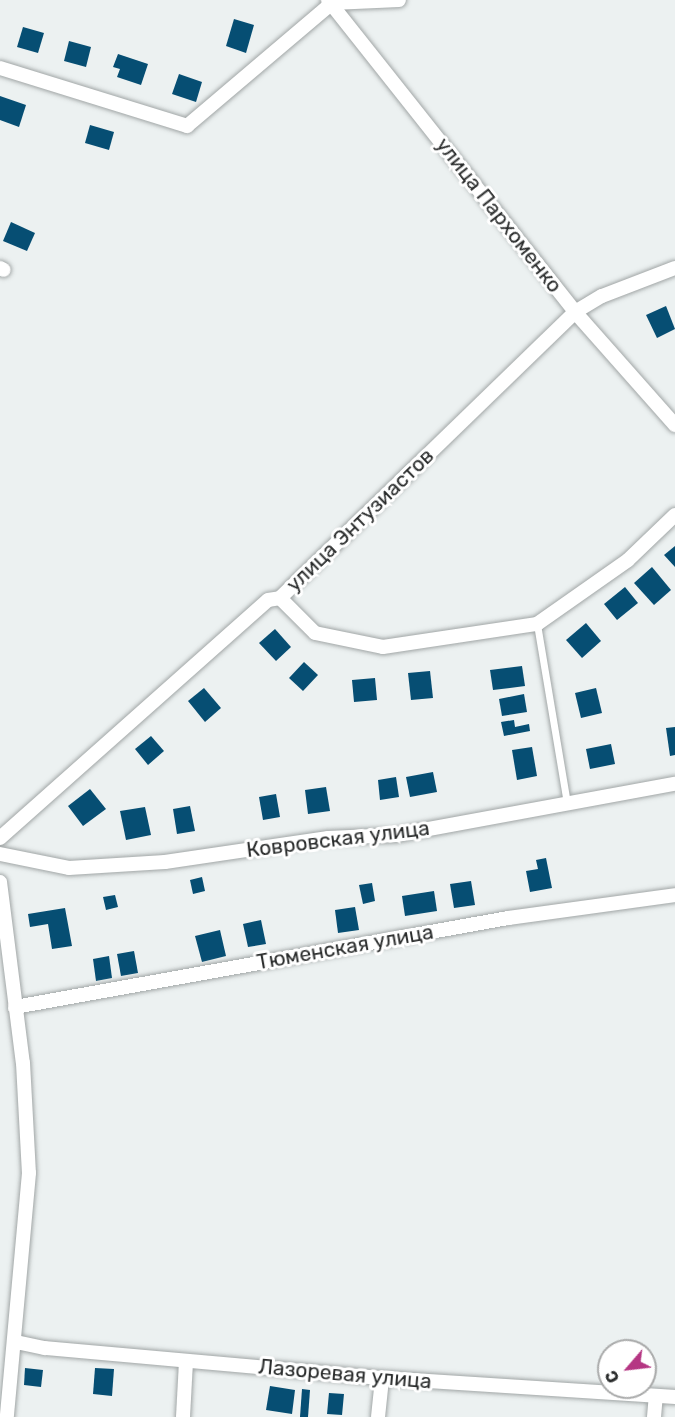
<!DOCTYPE html>
<meta charset="utf-8">
<style>
body{margin:0}
#map{position:relative;width:675px;height:1417px;overflow:hidden;background:#ecf1f1;font-family:Rubik,sans-serif}
div>[style]{position:absolute}
.building>*{inset:0;background:#064e73}
.roads{filter:drop-shadow(0 0 2px #a1a6a6) drop-shadow(0 0 2px #a1a6a6)}
.lane>*{height:7px;margin:-3.5px;padding:0 3.5px;transform-origin:3.5px;border-radius:3.5px;background:#fff}
.street>*{height:14px;margin:-7px;padding:0 7px;transform-origin:7px;border-radius:7px;background:#fff}
span{translate:-50% -50%;white-space:nowrap;text-align:center;line-height:1.15;-webkit-text-stroke:6px #fff;paint-order:stroke}
.street-label{font-size:21px;color:#292b2b}
.north{position:absolute;left:597px;top:1339px;width:60px;height:60px;box-sizing:border-box;background:#fff;border:2px solid #a9aaaa;border-radius:50%;rotate:242deg;font-size:16px;font-weight:700;line-height:24px;text-align:center;color:#292b2b}
.north::after{content:'';display:block;margin:auto;width:21px;height:27px;background:#b53683;clip-path:polygon(50% 0,100% 100%,50% 72%,0 100%)}
</style>
<div id="map">
<div class="building">
<div style="clip-path:polygon(234px 19px,254px 25px,246px 53px,226px 46px)"></div>
<div style="clip-path:polygon(23px 27px,44px 33px,38px 53px,17px 47px)"></div>
<div style="clip-path:polygon(69px 41px,91px 47px,86px 67px,64px 61px)"></div>
<div style="clip-path:polygon(118px 54px,148px 64px,141px 85px,117px 77px,120px 69px,113px 67px)"></div>
<div style="clip-path:polygon(179px 74px,202px 82px,196px 102px,172px 94px)"></div>
<div style="clip-path:polygon(0 96px,26px 105px,19px 127px,0 120px)"></div>
<div style="clip-path:polygon(90px 125px,114px 132px,109px 150px,85px 143px)"></div>
<div style="clip-path:polygon(11px 222px,35px 233px,27px 251px,3px 241px)"></div>
<div style="clip-path:polygon(666px 306px,675px 329px,657px 338px,646px 315px)"></div>
<div style="clip-path:polygon(675px 546px,675px 567px,664px 555px)"></div>
<div style="clip-path:polygon(652px 567px,671px 590px,654px 605px,634px 583px)"></div>
<div style="clip-path:polygon(625px 587px,638px 603px,617px 620px,604px 604px)"></div>
<div style="clip-path:polygon(586px 623px,601px 641px,582px 658px,566px 640px)"></div>
<div style="clip-path:polygon(275px 629px,291px 647px,276px 661px,259px 643px)"></div>
<div style="clip-path:polygon(304px 662px,318px 675px,303px 691px,289px 678px)"></div>
<div style="clip-path:polygon(522px 666px,525px 686px,493px 690px,490px 670px)"></div>
<div style="clip-path:polygon(430px 671px,433px 698px,411px 700px,408px 673px)"></div>
<div style="clip-path:polygon(375px 678px,377px 700px,354px 702px,352px 680px)"></div>
<div style="clip-path:polygon(204px 688px,221px 708px,205px 722px,188px 701px)"></div>
<div style="clip-path:polygon(596px 688px,602px 713px,581px 718px,575px 693px)"></div>
<div style="clip-path:polygon(524px 694px,527px 712px,502px 716px,499px 699px)"></div>
<div style="clip-path:polygon(514px 720px,515px 727px,529px 724px,530px 731px,504px 736px,501px 722px)"></div>
<div style="clip-path:polygon(675px 727px,675px 755px,670px 756px,666px 728px)"></div>
<div style="clip-path:polygon(151px 736px,164px 751px,148px 765px,135px 749px)"></div>
<div style="clip-path:polygon(611px 744px,615px 764px,590px 769px,586px 749px)"></div>
<div style="clip-path:polygon(532px 747px,537px 776px,517px 780px,512px 750px)"></div>
<div style="clip-path:polygon(433px 772px,437px 792px,410px 797px,406px 777px)"></div>
<div style="clip-path:polygon(396px 777px,399px 797px,380px 800px,378px 780px)"></div>
<div style="clip-path:polygon(326px 787px,330px 811px,308px 814px,305px 790px)"></div>
<div style="clip-path:polygon(90px 789px,106px 809px,83px 826px,68px 806px)"></div>
<div style="clip-path:polygon(276px 794px,280px 817px,263px 820px,259px 797px)"></div>
<div style="clip-path:polygon(190px 806px,195px 831px,177px 834px,173px 809px)"></div>
<div style="clip-path:polygon(145px 807px,151px 835px,126px 840px,120px 811px)"></div>
<div style="clip-path:polygon(546px 858px,552px 888px,530px 892px,526px 871px,538px 869px,536px 860px)"></div>
<div style="clip-path:polygon(202px 877px,205px 891px,193px 894px,190px 880px)"></div>
<div style="clip-path:polygon(471px 881px,475px 905px,454px 908px,450px 884px)"></div>
<div style="clip-path:polygon(372px 883px,375px 901px,363px 904px,359px 885px)"></div>
<div style="clip-path:polygon(434px 891px,437px 911px,405px 916px,402px 896px)"></div>
<div style="clip-path:polygon(115px 895px,118px 907px,106px 910px,103px 897px)"></div>
<div style="clip-path:polygon(355px 907px,359px 930px,338px 933px,335px 910px)"></div>
<div style="clip-path:polygon(65px 908px,72px 946px,52px 949px,48px 924px,30px 927px,28px 914px)"></div>
<div style="clip-path:polygon(261px 920px,266px 944px,248px 947px,243px 924px)"></div>
<div style="clip-path:polygon(220px 930px,226px 956px,202px 962px,195px 936px)"></div>
<div style="clip-path:polygon(134px 951px,138px 973px,121px 976px,117px 954px)"></div>
<div style="clip-path:polygon(109px 956px,112px 978px,96px 981px,93px 959px)"></div>
<div style="clip-path:polygon(25px 1368px,43px 1370px,41px 1387px,24px 1385px)"></div>
<div style="clip-path:polygon(95px 1368px,114px 1369px,112px 1396px,93px 1394px)"></div>
<div style="clip-path:polygon(270px 1386px,295px 1390px,292px 1414px,266px 1410px)"></div>
<div style="clip-path:polygon(302px 1389px,310px 1390px,308px 1417px,300px 1417px)"></div>
<div style="clip-path:polygon(329px 1393px,344px 1394px,342px 1415px,327px 1414px)"></div>
</div>
<div class="roads">
<div class="lane">
<div style="left:537px;top:624px;width:181px;rotate:80.5deg"></div>
</div>
<div class="street">
<div style="left:328px;top:0;width:398px;rotate:51.6deg"></div>
<div style="left:575px;top:312px;width:151px;rotate:48.5deg"></div>
<div style="left:0;top:68px;width:196px;rotate:17.2deg"></div>
<div style="left:187px;top:126px;width:190px;rotate:-40.3deg"></div>
<div style="left:332px;top:3px;width:67px;rotate:-2.6deg"></div>
<div style="left:0;top:268px;width:4px;rotate:27deg"></div>
<div style="left:280px;top:598px;width:49px;rotate:45deg"></div>
<div style="left:315px;top:633px;width:69px;rotate:11.6deg"></div>
<div style="left:383px;top:647px;width:156px;rotate:-8.5deg"></div>
<div style="left:537px;top:624px;width:111px;rotate:-35.1deg"></div>
<div style="left:628px;top:560px;width:65px;rotate:-43.8deg"></div>
<div style="left:0;top:838px;width:358px;rotate:-41.6deg"></div>
<div style="left:268px;top:600px;width:12px;rotate:-9deg"></div>
<div style="left:280px;top:598px;width:411px;rotate:-44.1deg"></div>
<div style="left:575px;top:312px;width:31px;rotate:-31deg"></div>
<div style="left:602px;top:296px;width:78px;rotate:-21deg"></div>
<div style="left:0;top:854px;width:70px;rotate:11.5deg"></div>
<div style="left:69px;top:868px;width:96px;rotate:-3.6deg"></div>
<div style="left:165px;top:862px;width:165px;rotate:-8.4deg"></div>
<div style="left:328px;top:838px;width:68px;rotate:-2.5deg"></div>
<div style="left:396px;top:835px;width:284px;rotate:-10.4deg"></div>
<div style="left:0;top:882px;width:182px;rotate:82.8deg"></div>
<div style="left:23px;top:1063px;width:110px;rotate:86.9deg"></div>
<div style="left:29px;top:1173px;width:245px;rotate:95.2deg"></div>
<div style="left:15px;top:1007px;width:501px;rotate:-10.23deg"></div>
<div style="left:508px;top:918px;width:169px;rotate:-7.8deg"></div>
<div style="left:16px;top:1342px;width:30px;rotate:12deg"></div>
<div style="left:45px;top:1348px;width:338px;rotate:5.1deg"></div>
<div style="left:382px;top:1378px;width:294px;rotate:3.7deg"></div>
<div style="left:183px;top:1417px;width:56px;rotate:-86.9deg"></div>
<div style="left:378px;top:1417px;width:39px;rotate:-84deg"></div>
<div style="left:654px;top:1417px;width:21px;rotate:-85deg"></div>
</div>
</div>
<div class="street-label">
<span style="left:499px;top:215px;rotate:52deg">улица Пархоменко</span>
<span style="left:360px;top:520px;rotate:-44deg">улица Энтузиастов</span>
<span style="left:338px;top:839px;rotate:-7deg">Ковровская улица</span>
<span style="left:345px;top:947px;rotate:-10deg">Тюменская улица</span>
<span style="left:345px;top:1374px;rotate:5deg">Лазоревая улица</span>
</div>
<div class="north">С</div>
</div>
